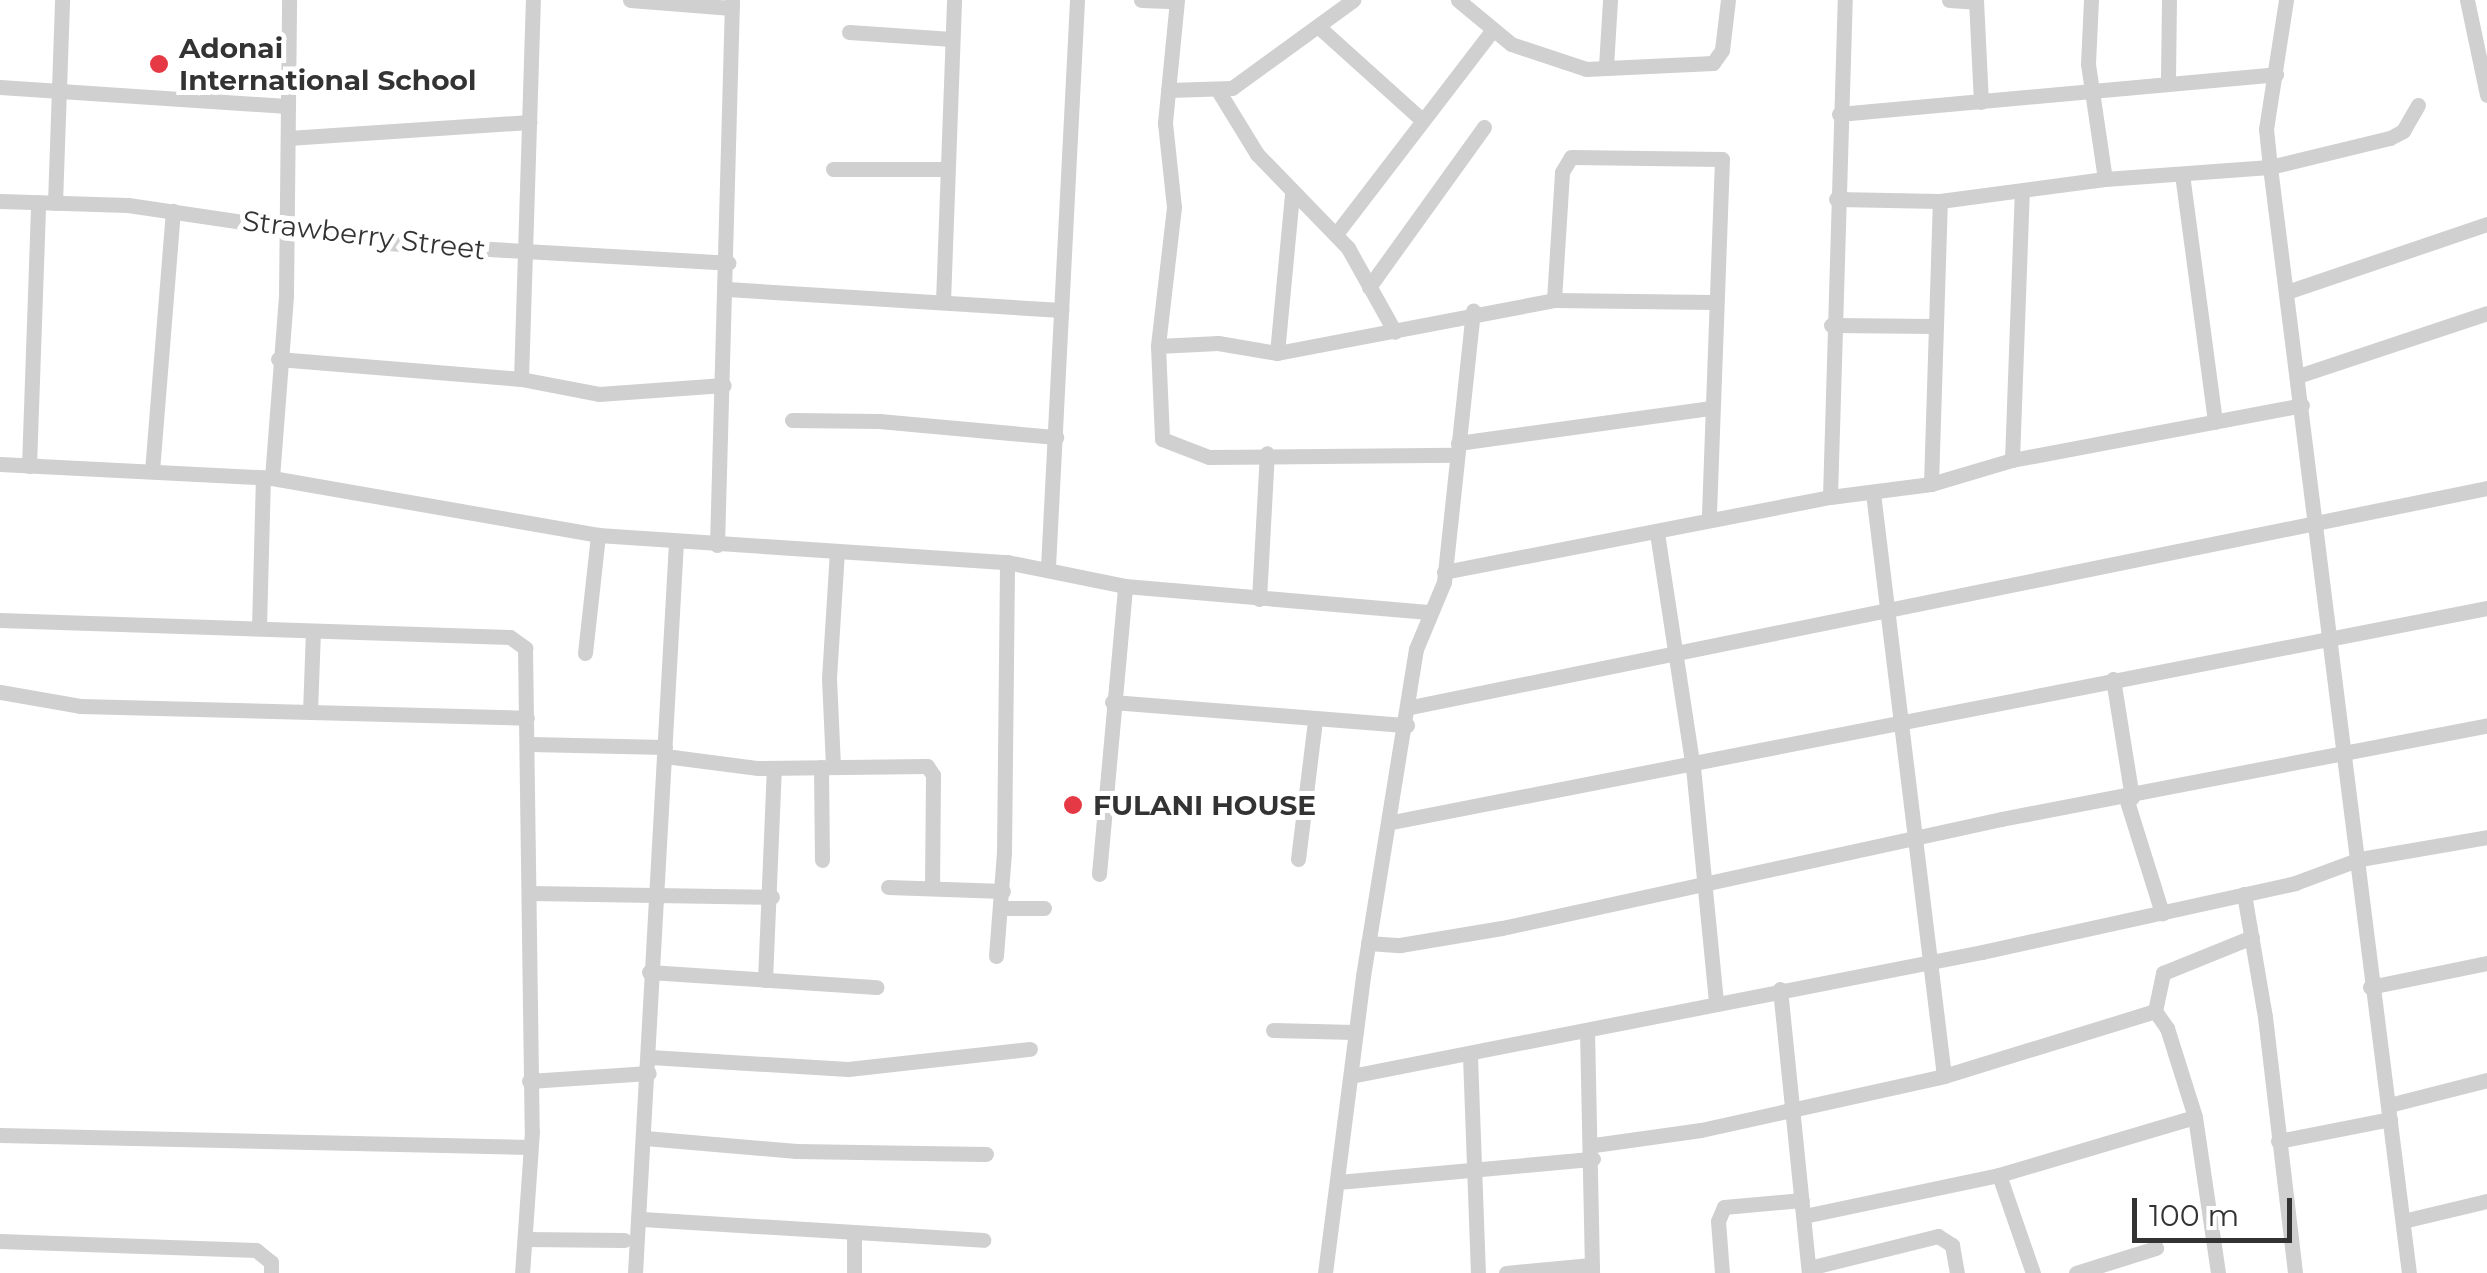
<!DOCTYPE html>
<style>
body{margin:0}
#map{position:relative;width:2487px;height:1273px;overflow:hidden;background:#fff;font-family:Montserrat,sans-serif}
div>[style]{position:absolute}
.minor>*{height:15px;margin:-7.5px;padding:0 7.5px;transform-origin:7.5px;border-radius:7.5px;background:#d0d0d0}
.dots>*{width:28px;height:28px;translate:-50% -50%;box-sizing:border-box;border:5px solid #fff;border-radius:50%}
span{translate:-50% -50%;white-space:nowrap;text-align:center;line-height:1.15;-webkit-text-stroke:10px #fff;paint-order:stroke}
.poi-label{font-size:28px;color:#333;font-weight:700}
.left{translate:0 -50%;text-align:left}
.street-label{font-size:28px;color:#333}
.scale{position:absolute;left:2132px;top:1198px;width:160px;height:45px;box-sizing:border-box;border:5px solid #333;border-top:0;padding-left:12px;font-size:30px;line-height:35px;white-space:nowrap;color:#333;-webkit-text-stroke:8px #fff;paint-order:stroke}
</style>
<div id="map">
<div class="minor">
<div style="left:630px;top:0;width:102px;rotate:4.5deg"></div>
<div style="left:1141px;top:0;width:35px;rotate:2deg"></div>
<div style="left:1177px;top:0;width:124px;rotate:95.6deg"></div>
<div style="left:1165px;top:123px;width:84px;rotate:83.9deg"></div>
<div style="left:1174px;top:207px;width:140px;rotate:96.6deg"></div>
<div style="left:1158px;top:346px;width:93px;rotate:87.5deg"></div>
<div style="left:1162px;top:439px;width:50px;rotate:21deg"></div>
<div style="left:1209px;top:457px;width:247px;rotate:-0.5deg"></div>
<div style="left:1458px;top:0;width:69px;rotate:39.7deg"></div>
<div style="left:1511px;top:44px;width:79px;rotate:18.4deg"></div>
<div style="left:1586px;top:69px;width:127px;rotate:-2.7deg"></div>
<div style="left:1713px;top:63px;width:16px;rotate:-55deg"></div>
<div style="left:1722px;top:50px;width:50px;rotate:-83.2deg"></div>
<div style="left:1949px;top:0;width:27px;rotate:4deg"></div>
<div style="left:1976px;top:0;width:102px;rotate:87.2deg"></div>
<div style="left:2091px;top:0;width:64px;rotate:92.7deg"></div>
<div style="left:2088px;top:64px;width:116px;rotate:81.6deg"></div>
<div style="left:2286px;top:0;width:131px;rotate:98.8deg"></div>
<div style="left:2266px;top:129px;width:38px;rotate:84deg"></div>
<div style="left:2270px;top:167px;width:1115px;rotate:82.84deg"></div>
<div style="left:2467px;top:0;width:97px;rotate:78.1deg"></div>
<div style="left:1321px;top:29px;width:133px;rotate:42deg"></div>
<div style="left:849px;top:32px;width:103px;rotate:3.9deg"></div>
<div style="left:1606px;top:66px;width:66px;rotate:-86.5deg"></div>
<div style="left:2168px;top:79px;width:79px;rotate:-89.3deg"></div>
<div style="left:0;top:87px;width:288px;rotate:3.8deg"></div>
<div style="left:1168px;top:90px;width:64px;rotate:-1.8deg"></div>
<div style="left:1232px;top:88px;width:150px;rotate:-36deg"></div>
<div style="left:1219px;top:92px;width:73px;rotate:58.5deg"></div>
<div style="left:1257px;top:154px;width:131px;rotate:45.9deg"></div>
<div style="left:1348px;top:248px;width:96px;rotate:60.8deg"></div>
<div style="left:1839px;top:114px;width:439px;rotate:-5.2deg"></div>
<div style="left:288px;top:138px;width:242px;rotate:-3.8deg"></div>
<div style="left:833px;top:169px;width:111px"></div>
<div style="left:2182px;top:174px;width:250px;rotate:82.4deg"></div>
<div style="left:1836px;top:199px;width:104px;rotate:1.1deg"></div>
<div style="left:1940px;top:201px;width:166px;rotate:-7.6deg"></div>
<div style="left:2105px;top:179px;width:165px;rotate:-4.2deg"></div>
<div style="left:2270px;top:167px;width:123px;rotate:-13.6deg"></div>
<div style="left:2390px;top:138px;width:15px;rotate:-28deg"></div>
<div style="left:2403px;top:131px;width:30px;rotate:-60deg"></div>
<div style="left:0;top:201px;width:128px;rotate:1.8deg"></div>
<div style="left:128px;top:205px;width:261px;rotate:8.4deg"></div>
<div style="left:386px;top:243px;width:343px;rotate:3.3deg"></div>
<div style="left:55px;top:203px;width:203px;rotate:-88deg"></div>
<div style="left:1336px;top:234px;width:255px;rotate:-52.5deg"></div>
<div style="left:1369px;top:287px;width:197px;rotate:-54.3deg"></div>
<div style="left:727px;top:289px;width:335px;rotate:3.6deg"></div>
<div style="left:2287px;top:292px;width:211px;rotate:-18.8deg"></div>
<div style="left:1554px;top:300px;width:128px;rotate:-86.4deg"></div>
<div style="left:1562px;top:172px;width:17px;rotate:-59deg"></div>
<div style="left:1571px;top:157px;width:151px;rotate:0.8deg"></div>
<div style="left:1722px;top:159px;width:361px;rotate:92.1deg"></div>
<div style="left:943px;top:302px;width:302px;rotate:-87.9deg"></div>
<div style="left:1831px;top:325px;width:103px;rotate:0.6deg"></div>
<div style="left:1158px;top:346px;width:60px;rotate:-2.9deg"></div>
<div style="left:1218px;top:343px;width:60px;rotate:9.6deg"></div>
<div style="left:1277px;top:353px;width:282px;rotate:-10.8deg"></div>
<div style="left:1554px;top:300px;width:159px;rotate:0.7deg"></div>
<div style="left:1277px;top:353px;width:159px;rotate:-84.6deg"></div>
<div style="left:278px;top:359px;width:244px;rotate:4.7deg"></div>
<div style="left:521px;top:379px;width:79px;rotate:10.9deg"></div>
<div style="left:599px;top:394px;width:125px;rotate:-4.1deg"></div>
<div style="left:2298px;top:376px;width:199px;rotate:-18.4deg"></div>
<div style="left:521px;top:379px;width:379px;rotate:-88.2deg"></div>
<div style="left:792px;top:420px;width:87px;rotate:0.7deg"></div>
<div style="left:879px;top:421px;width:178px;rotate:5.2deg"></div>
<div style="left:1458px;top:443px;width:254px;rotate:-7.9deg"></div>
<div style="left:2012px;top:460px;width:268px;rotate:-87.9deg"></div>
<div style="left:0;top:464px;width:272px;rotate:2.9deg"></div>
<div style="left:272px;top:478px;width:331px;rotate:9.9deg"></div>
<div style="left:598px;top:535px;width:410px;rotate:3.8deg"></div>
<div style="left:1007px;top:562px;width:120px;rotate:11.5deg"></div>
<div style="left:1125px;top:586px;width:304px;rotate:4.9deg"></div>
<div style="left:29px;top:466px;width:264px;rotate:-88deg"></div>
<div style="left:152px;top:471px;width:261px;rotate:-85.4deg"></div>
<div style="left:272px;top:478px;width:184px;rotate:-85.6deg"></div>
<div style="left:286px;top:295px;width:295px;rotate:-89.4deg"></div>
<div style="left:1931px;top:484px;width:283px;rotate:-88.2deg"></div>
<div style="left:1873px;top:493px;width:587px;rotate:83.06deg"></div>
<div style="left:1830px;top:497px;width:497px;rotate:-88.3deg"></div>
<div style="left:1657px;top:533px;width:237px;rotate:81.3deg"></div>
<div style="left:1693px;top:767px;width:235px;rotate:84.4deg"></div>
<div style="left:717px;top:545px;width:545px;rotate:-88.42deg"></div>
<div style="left:1048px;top:567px;width:568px;rotate:-87.07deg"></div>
<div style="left:1444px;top:572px;width:393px;rotate:-11deg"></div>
<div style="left:1830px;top:497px;width:102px;rotate:-7.3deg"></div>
<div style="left:1931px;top:484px;width:84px;rotate:-16.5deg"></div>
<div style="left:2012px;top:460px;width:295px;rotate:-10.7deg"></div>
<div style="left:1259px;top:599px;width:146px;rotate:-86.9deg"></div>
<div style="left:0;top:620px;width:510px;rotate:1.91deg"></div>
<div style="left:510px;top:637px;width:19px;rotate:36deg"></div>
<div style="left:525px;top:648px;width:483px;rotate:89.2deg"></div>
<div style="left:532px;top:1131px;width:142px;rotate:94deg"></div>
<div style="left:259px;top:628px;width:149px;rotate:-88.5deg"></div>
<div style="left:585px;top:653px;width:119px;rotate:-83.7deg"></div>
<div style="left:2113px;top:679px;width:120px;rotate:80.9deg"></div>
<div style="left:0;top:692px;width:81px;rotate:9.9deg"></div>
<div style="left:80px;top:706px;width:447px;rotate:1.5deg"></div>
<div style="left:1112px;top:702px;width:296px;rotate:4.5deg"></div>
<div style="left:1411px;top:707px;width:1098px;rotate:-11.5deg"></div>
<div style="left:310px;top:712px;width:81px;rotate:-87.9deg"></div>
<div style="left:530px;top:744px;width:135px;rotate:1.3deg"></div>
<div style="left:665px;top:756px;width:94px;rotate:7.4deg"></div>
<div style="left:758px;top:768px;width:169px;rotate:-0.7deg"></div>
<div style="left:927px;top:766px;width:11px;rotate:56deg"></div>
<div style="left:933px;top:775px;width:113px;rotate:90.5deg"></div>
<div style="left:833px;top:766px;width:88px;rotate:-92.6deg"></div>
<div style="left:829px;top:678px;width:126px;rotate:-86.4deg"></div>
<div style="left:821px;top:767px;width:93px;rotate:89.4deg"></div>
<div style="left:2126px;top:798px;width:121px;rotate:72.6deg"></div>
<div style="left:1392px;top:822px;width:1116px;rotate:-11.06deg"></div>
<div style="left:1298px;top:859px;width:140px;rotate:-83deg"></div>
<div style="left:1099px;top:874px;width:289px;rotate:-84.8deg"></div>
<div style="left:888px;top:887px;width:115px;rotate:2deg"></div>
<div style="left:530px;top:893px;width:242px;rotate:0.9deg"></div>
<div style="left:2244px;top:894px;width:125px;rotate:80.3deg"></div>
<div style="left:2265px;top:1017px;width:258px;rotate:83.3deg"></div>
<div style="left:1002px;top:908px;width:42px"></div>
<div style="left:1368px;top:943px;width:32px;rotate:4deg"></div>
<div style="left:1400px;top:945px;width:103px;rotate:-9.5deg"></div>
<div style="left:1502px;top:928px;width:511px;rotate:-12.32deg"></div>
<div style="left:2001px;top:819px;width:495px;rotate:-10.9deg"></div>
<div style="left:996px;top:956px;width:103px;rotate:-85.6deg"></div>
<div style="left:1004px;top:853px;width:291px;rotate:-89.4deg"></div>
<div style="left:649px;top:972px;width:228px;rotate:3.8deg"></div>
<div style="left:765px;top:980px;width:212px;rotate:-87.6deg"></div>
<div style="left:2370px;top:987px;width:119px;rotate:-11.6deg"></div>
<div style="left:1780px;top:989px;width:285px;rotate:84.2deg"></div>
<div style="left:2155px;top:1011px;width:39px;rotate:-78deg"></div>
<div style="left:2163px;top:973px;width:96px;rotate:-22deg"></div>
<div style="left:1273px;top:1030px;width:82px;rotate:1.4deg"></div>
<div style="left:1587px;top:1030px;width:243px;rotate:88.8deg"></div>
<div style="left:1470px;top:1056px;width:217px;rotate:87.9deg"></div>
<div style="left:650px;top:1057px;width:198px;rotate:3.5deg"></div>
<div style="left:848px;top:1069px;width:183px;rotate:-6.3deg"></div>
<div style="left:1351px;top:1076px;width:643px;rotate:-11.12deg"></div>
<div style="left:1982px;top:952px;width:321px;rotate:-12.4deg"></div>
<div style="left:2295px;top:883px;width:69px;rotate:-20.3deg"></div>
<div style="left:2360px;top:859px;width:129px;rotate:-9.8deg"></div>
<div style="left:529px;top:1081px;width:120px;rotate:-3.8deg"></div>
<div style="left:2389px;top:1105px;width:101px;rotate:-14.3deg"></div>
<div style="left:0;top:1135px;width:530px;rotate:1.3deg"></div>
<div style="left:645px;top:1138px;width:152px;rotate:4.9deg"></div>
<div style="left:796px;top:1151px;width:190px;rotate:0.9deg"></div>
<div style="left:2278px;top:1141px;width:114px;rotate:-11.1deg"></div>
<div style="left:1594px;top:1145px;width:108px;rotate:-8deg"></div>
<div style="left:1701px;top:1130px;width:249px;rotate:-12.5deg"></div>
<div style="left:1944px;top:1076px;width:221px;rotate:-17.1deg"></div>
<div style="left:2155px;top:1011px;width:21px;rotate:55deg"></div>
<div style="left:2167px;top:1028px;width:93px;rotate:72.5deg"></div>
<div style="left:2195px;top:1117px;width:158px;rotate:81.6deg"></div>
<div style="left:1999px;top:1175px;width:104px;rotate:70.9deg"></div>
<div style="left:1338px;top:1182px;width:256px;rotate:-5.2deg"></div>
<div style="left:1804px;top:1216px;width:199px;rotate:-11.9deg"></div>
<div style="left:1999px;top:1175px;width:204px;rotate:-16.5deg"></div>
<div style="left:642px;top:1219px;width:342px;rotate:3.5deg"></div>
<div style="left:2403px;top:1221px;width:86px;rotate:-13.4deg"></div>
<div style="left:854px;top:1234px;width:39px;rotate:90deg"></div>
<div style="left:525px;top:1239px;width:99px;rotate:0.6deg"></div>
<div style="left:0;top:1241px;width:256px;rotate:2deg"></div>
<div style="left:256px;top:1250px;width:19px;rotate:39deg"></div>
<div style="left:271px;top:1262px;width:11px;rotate:90deg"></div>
<div style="left:1809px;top:1268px;width:133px;rotate:-13.9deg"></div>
<div style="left:1938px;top:1236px;width:17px;rotate:33deg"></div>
<div style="left:1952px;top:1245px;width:28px;rotate:80deg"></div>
<div style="left:635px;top:1273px;width:731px;rotate:-86.79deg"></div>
<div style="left:1325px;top:1273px;width:299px;rotate:-82.7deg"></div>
<div style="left:1363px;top:976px;width:331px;rotate:-80.8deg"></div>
<div style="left:1416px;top:649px;width:73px;rotate:-67.3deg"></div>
<div style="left:1444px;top:582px;width:273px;rotate:-83.9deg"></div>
<div style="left:1506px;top:1273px;width:85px;rotate:-5.4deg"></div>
<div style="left:1722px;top:1273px;width:52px;rotate:-94.4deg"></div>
<div style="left:1718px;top:1221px;width:15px;rotate:-67deg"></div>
<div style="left:1724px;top:1207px;width:78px;rotate:-5.1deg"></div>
<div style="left:2076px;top:1273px;width:84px;rotate:-17.4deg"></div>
</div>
<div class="dots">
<div style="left:159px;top:64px;background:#e63946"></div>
<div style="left:1073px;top:805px;background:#e63946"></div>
</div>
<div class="poi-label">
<span class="left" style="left:179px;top:64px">Adonai<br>International School</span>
<span class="left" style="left:1093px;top:805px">FULANI HOUSE</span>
</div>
<div class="street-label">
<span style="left:364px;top:235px;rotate:7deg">Strawberry Street</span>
</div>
<div class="scale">100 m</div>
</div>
